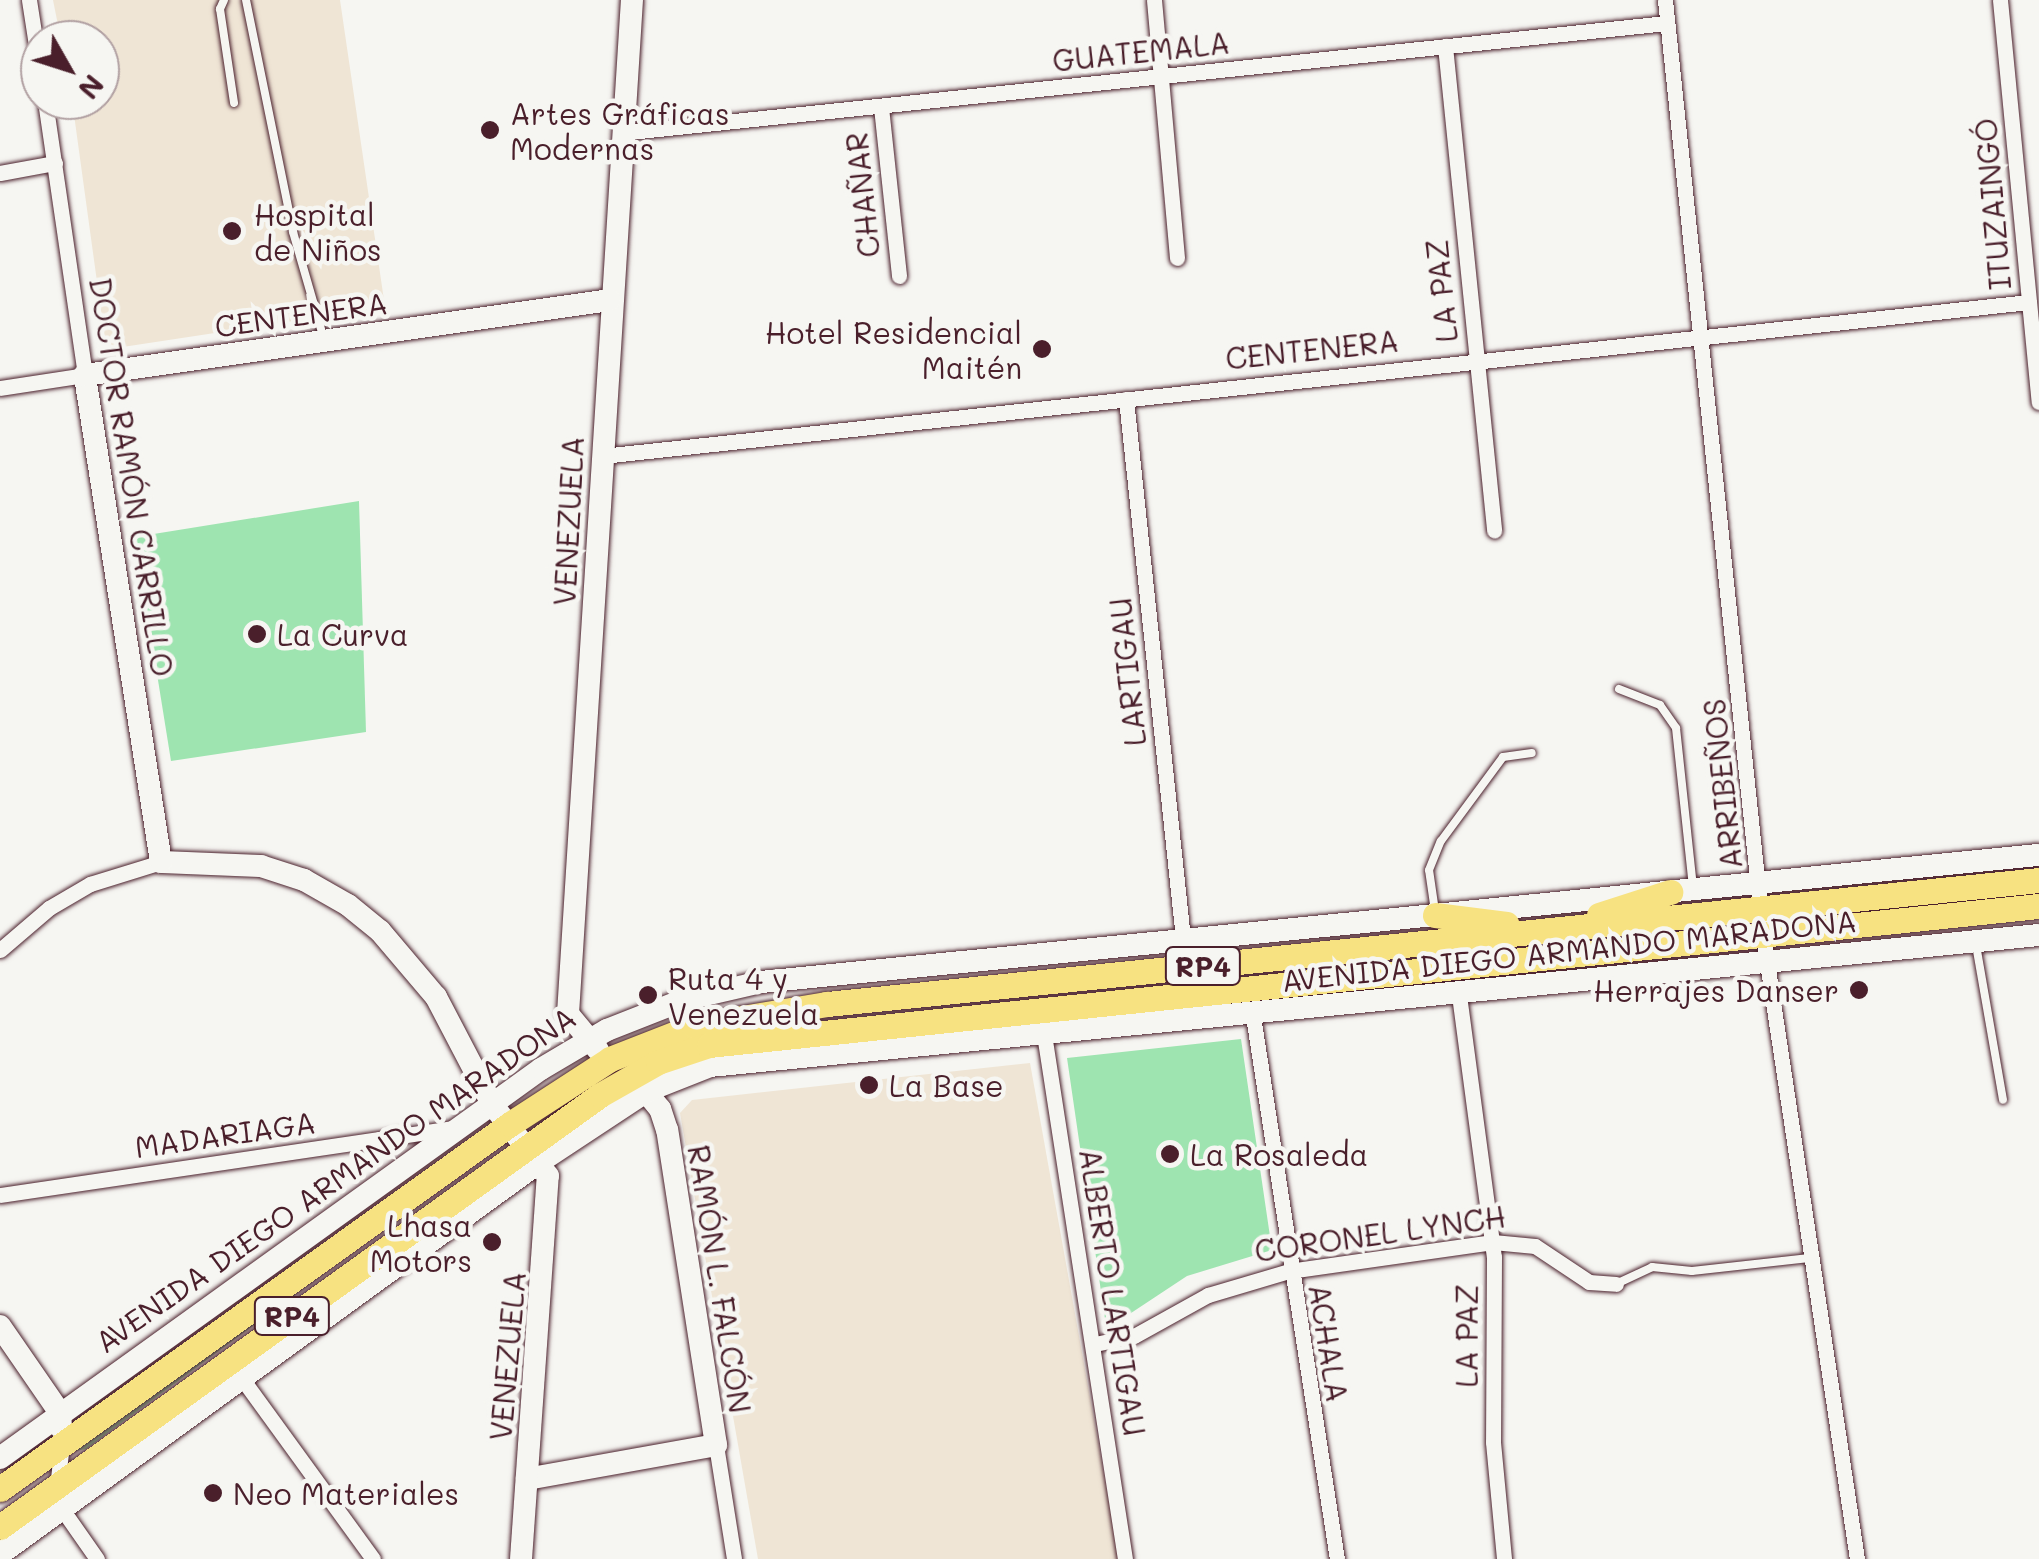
<!DOCTYPE html>
<meta charset="utf-8">
<style>
body{margin:0}
#map{position:relative;width:2039px;height:1559px;overflow:hidden;background:#f6f6f2;font-family:Mali,sans-serif}
div>[style]{position:absolute}
.built>*{inset:0;background:#efe5d5}
.green>*{inset:0;background:#9ee4b0}
.roads{filter:drop-shadow(0 0 2px #4a1f2b) drop-shadow(0 0 2px #4a1f2b)}
.lane>*{height:8px;margin:-4px;padding:0 4px;transform-origin:4px;border-radius:4px;background:#f6f6f2}
.street>*{height:15px;margin:-7.5px;padding:0 7.5px;transform-origin:7.5px;border-radius:7.5px;background:#f6f6f2}
.secondary>*{height:22px;margin:-11px;padding:0 11px;transform-origin:11px;border-radius:11px;background:#f6f6f2}
.primary>*{height:25px;margin:-12.5px;padding:0 12.5px;transform-origin:12.5px;border-radius:12.5px;background:#f7e281}
.dots>*{width:28px;height:28px;translate:-50% -50%;box-sizing:border-box;border:5px solid #f6f6f2;border-radius:50%}
span{translate:-50% -50%;white-space:nowrap;text-align:center;line-height:1.15;-webkit-text-stroke:9px #f6f6f2;paint-order:stroke}
.shield-label span{padding:2px 8px;background:#f6f6f2;border:2px solid;border-radius:8px;-webkit-text-stroke-width:0}
.shield-label{font-size:28px;color:#4a1f2b;font-weight:700}
.street-label{font-size:30px;color:#4a1f2b}
.poi-label{font-size:30px;color:#4a1f2b}
.left{translate:0 -50%;text-align:left}
.right{translate:-100% -50%;text-align:right}
.north{position:absolute;left:20px;top:20px;width:100px;height:100px;box-sizing:border-box;background:#f6f6f2;border:2px solid #b1a0a2;border-radius:50%;rotate:129deg;font-size:28px;font-weight:700;line-height:40px;text-align:center;color:#4a1f2b}
.north::after{content:'';display:block;margin:auto;width:35px;height:45px;background:#4a1f2b;clip-path:polygon(50% 0,100% 100%,50% 72%,0 100%)}
</style>
<div id="map">
<div class="built">
<div style="clip-path:polygon(53px 0,340px 0,385px 307px,116px 348px,105px 340px,72px 100px,100px 100px,100px 40px,61px 40px)"></div>
<div style="clip-path:polygon(1030px 1063px,1119px 1559px,758px 1559px,680px 1113px,692px 1100px)"></div>
</div>
<div class="green">
<div style="clip-path:polygon(359px 501px,366px 732px,171px 761px,135px 537px)"></div>
<div style="clip-path:polygon(1241px 1039px,1272px 1250px,1187px 1276px,1125px 1317px,1105px 1319px,1067px 1058px)"></div>
<div style="clip-path:polygon(502px 1142px,86px 1449px,75px 1451px,81px 1441px)"></div>
</div>
<div class="roads">
<div class="lane">
<div style="left:224px;top:0;width:10px;rotate:114deg"></div>
<div style="left:220px;top:9px;width:95px;rotate:81.5deg"></div>
<div style="left:246px;top:0;width:237px;rotate:78.5deg"></div>
<div style="left:293px;top:232px;width:108px;rotate:73.9deg"></div>
<div style="left:1619px;top:689px;width:44px;rotate:21.3deg"></div>
<div style="left:1660px;top:705px;width:28px;rotate:55deg"></div>
<div style="left:1676px;top:728px;width:161px;rotate:83.9deg"></div>
<div style="left:1435px;top:911px;width:41px;rotate:-98.3deg"></div>
<div style="left:1429px;top:870px;width:31px;rotate:-68deg"></div>
<div style="left:1441px;top:841px;width:104px;rotate:-53.6deg"></div>
<div style="left:1503px;top:757px;width:29px;rotate:-8deg"></div>
<div style="left:1976px;top:945px;width:157px;rotate:80.1deg"></div>
<div style="left:1616px;top:1284px;width:40px;rotate:-25deg"></div>
<div style="left:1652px;top:1267px;width:40px;rotate:5.7deg"></div>
<div style="left:1692px;top:1271px;width:118px;rotate:-6.3deg"></div>
</div>
<div class="street">
<div style="left:29px;top:0;width:72px;rotate:81.2deg"></div>
<div style="left:1154px;top:0;width:259px;rotate:84.9deg"></div>
<div style="left:1665px;top:0;width:941px;rotate:84.02deg"></div>
<div style="left:1763px;top:936px;width:630px;rotate:81.42deg"></div>
<div style="left:2000px;top:0;width:404px;rotate:84.5deg"></div>
<div style="left:1445px;top:46px;width:487px;rotate:84.2deg"></div>
<div style="left:881px;top:107px;width:170px;rotate:83.9deg"></div>
<div style="left:620px;top:133px;width:1053px;rotate:-6deg"></div>
<div style="left:0;top:173px;width:56px;rotate:-10.3deg"></div>
<div style="left:0;top:388px;width:86px;rotate:-8.7deg"></div>
<div style="left:85px;top:375px;width:278px;rotate:-98.3deg"></div>
<div style="left:1126px;top:399px;width:543px;rotate:83.97deg"></div>
<div style="left:602px;top:456px;width:1435px;rotate:-6.16deg"></div>
<div style="left:0;top:950px;width:65px;rotate:-40.6deg"></div>
<div style="left:49px;top:908px;width:48px;rotate:-30.3deg"></div>
<div style="left:90px;top:884px;width:74px;rotate:-17.2deg"></div>
<div style="left:1459px;top:995px;width:264px;rotate:82.4deg"></div>
<div style="left:1494px;top:1257px;width:185px;rotate:90.3deg"></div>
<div style="left:1493px;top:1442px;width:118px;rotate:84.6deg"></div>
<div style="left:1253px;top:1016px;width:549px;rotate:81.21deg"></div>
<div style="left:1044px;top:1034px;width:531px;rotate:81.23deg"></div>
<div style="left:0;top:1195px;width:458px;rotate:-8.4deg"></div>
<div style="left:1095px;top:1344px;width:40px;rotate:-12deg"></div>
<div style="left:1134px;top:1336px;width:85px;rotate:-29deg"></div>
<div style="left:1208px;top:1295px;width:84px;rotate:-16.5deg"></div>
<div style="left:1289px;top:1271px;width:206px;rotate:-8.1deg"></div>
<div style="left:1493px;top:1242px;width:42px;rotate:5.4deg"></div>
<div style="left:1535px;top:1246px;width:65px;rotate:33.7deg"></div>
<div style="left:1589px;top:1282px;width:27px;rotate:4deg"></div>
<div style="left:243px;top:1380px;width:221px;rotate:54deg"></div>
<div style="left:62px;top:1444px;width:43px;rotate:96.6deg"></div>
<div style="left:57px;top:1487px;width:23px;rotate:77deg"></div>
<div style="left:62px;top:1509px;width:61px;rotate:55deg"></div>
<div style="left:716px;top:1445px;width:115px;rotate:81deg"></div>
</div>
<div class="secondary">
<div style="left:598px;top:1050px;width:47px;rotate:-129.8deg"></div>
<div style="left:568px;top:1014px;width:1016px;rotate:-86.39deg"></div>
<div style="left:0;top:1326px;width:106px;rotate:55.4deg"></div>
<div style="left:60px;top:1413px;width:15px;rotate:86deg"></div>
<div style="left:0;top:1458px;width:666px;rotate:-35.72deg"></div>
<div style="left:541px;top:1069px;width:77px;rotate:-30.6deg"></div>
<div style="left:607px;top:1030px;width:82px;rotate:-21.5deg"></div>
<div style="left:683px;top:1000px;width:80px;rotate:-13deg"></div>
<div style="left:761px;top:982px;width:1284px;rotate:-5.68deg"></div>
<div style="left:527px;top:1479px;width:192px;rotate:-10.2deg"></div>
<div style="left:716px;top:1445px;width:319px;rotate:-98.8deg"></div>
<div style="left:667px;top:1130px;width:22px;rotate:-108deg"></div>
<div style="left:660px;top:1109px;width:35px;rotate:-129deg"></div>
<div style="left:0;top:1554px;width:669px;rotate:-36deg"></div>
<div style="left:541px;top:1161px;width:127px;rotate:-33.4deg"></div>
<div style="left:647px;top:1091px;width:68px;rotate:-21.6deg"></div>
<div style="left:710px;top:1066px;width:1335px;rotate:-5.63deg"></div>
<div style="left:521px;top:1559px;width:384px;rotate:-86deg"></div>
<div style="left:548px;top:1176px;width:91px;rotate:-127.9deg"></div>
<div style="left:492px;top:1104px;width:121px;rotate:-117.6deg"></div>
<div style="left:436px;top:997px;width:87px;rotate:-130.3deg"></div>
<div style="left:380px;top:931px;width:41px;rotate:-140.9deg"></div>
<div style="left:348px;top:905px;width:51px;rotate:-150.4deg"></div>
<div style="left:304px;top:880px;width:45px;rotate:-162deg"></div>
<div style="left:261px;top:866px;width:100px;rotate:-177.7deg"></div>
<div style="left:161px;top:862px;width:493px;rotate:-98.9deg"></div>
<div style="left:85px;top:375px;width:530px;rotate:-8.13deg"></div>
</div>
<div class="primary">
<div style="left:1435px;top:915px;width:72px;rotate:7.2deg"></div>
<div style="left:1599px;top:915px;width:75px;rotate:-17.9deg"></div>
<div style="left:0;top:1489px;width:627px;rotate:-35.59deg"></div>
<div style="left:510px;top:1124px;width:119px;rotate:-33deg"></div>
<div style="left:610px;top:1059px;width:90px;rotate:-21.4deg"></div>
<div style="left:694px;top:1026px;width:135px;rotate:-9.4deg"></div>
<div style="left:827px;top:1004px;width:1218px;rotate:-5.84deg"></div>
<div style="left:0;top:1527px;width:739px;rotate:-35.75deg"></div>
<div style="left:600px;top:1095px;width:67px;rotate:-29.6deg"></div>
<div style="left:658px;top:1062px;width:54px;rotate:-18.4deg"></div>
<div style="left:709px;top:1045px;width:1337px;rotate:-5.97deg"></div>
</div>
</div>
<div class="dots">
<div style="left:490px;top:130px;background:#4a1f2b"></div>
<div style="left:232px;top:231px;background:#4a1f2b"></div>
<div style="left:1042px;top:349px;background:#4a1f2b"></div>
<div style="left:257px;top:634px;background:#4a1f2b"></div>
<div style="left:1859px;top:990px;background:#4a1f2b"></div>
<div style="left:648px;top:995px;background:#4a1f2b"></div>
<div style="left:869px;top:1085px;background:#4a1f2b"></div>
<div style="left:1170px;top:1154px;background:#4a1f2b"></div>
<div style="left:492px;top:1242px;background:#4a1f2b"></div>
<div style="left:213px;top:1493px;background:#4a1f2b"></div>
</div>
<div class="shield-label">
<span style="left:1203px;top:966px">RP4</span>
<span style="left:292px;top:1316px">RP4</span>
</div>
<div class="street-label">
<span style="left:1141px;top:51px;rotate:-6deg">GUATEMALA</span>
<span style="left:862px;top:195px;rotate:-96deg">CHAÑAR</span>
<span style="left:1992px;top:204px;rotate:-95deg">ITUZAINGÓ</span>
<span style="left:1441px;top:291px;rotate:-96deg">LA PAZ</span>
<span style="left:301px;top:314px;rotate:-8deg">CENTENERA</span>
<span style="left:1312px;top:349px;rotate:-6deg">CENTENERA</span>
<span style="left:132px;top:477px;rotate:81deg">DOCTOR RAMÓN CARRILLO</span>
<span style="left:568px;top:521px;rotate:-87deg">VENEZUELA</span>
<span style="left:1127px;top:672px;rotate:-96deg">LARTIGAU</span>
<span style="left:1722px;top:784px;rotate:-96deg">ARRIBEÑOS</span>
<span style="left:1569px;top:950px;rotate:-6deg">AVENIDA DIEGO ARMANDO MARADONA</span>
<span style="left:225px;top:1134px;rotate:-8deg">MADARIAGA</span>
<span style="left:335px;top:1179px;rotate:-35deg">AVENIDA DIEGO ARMANDO MARADONA</span>
<span style="left:1380px;top:1233px;rotate:-8deg">CORONEL LYNCH</span>
<span style="left:720px;top:1279px;rotate:81deg">RAMÓN L. FALCÓN</span>
<span style="left:1113px;top:1292px;rotate:81deg">ALBERTO LARTIGAU</span>
<span style="left:1466px;top:1336px;rotate:-90deg">LA PAZ</span>
<span style="left:1329px;top:1343px;rotate:81deg">ACHALA</span>
<span style="left:507px;top:1356px;rotate:-85deg">VENEZUELA</span>
</div>
<div class="poi-label">
<span class="left" style="left:510px;top:130px">Artes Gráficas<br>Modernas</span>
<span class="left" style="left:254px;top:231px">Hospital<br>de Niños</span>
<span class="right" style="left:1022px;top:349px">Hotel Residencial<br>Maitén</span>
<span class="left" style="left:277px;top:634px">La Curva</span>
<span class="left" style="left:668px;top:995px">Ruta 4 y<br>Venezuela</span>
<span class="right" style="left:1839px;top:990px">Herrajes Danser</span>
<span class="left" style="left:889px;top:1085px">La Base</span>
<span class="left" style="left:1190px;top:1154px">La Rosaleda</span>
<span class="right" style="left:472px;top:1242px">Lhasa<br>Motors</span>
<span class="left" style="left:233px;top:1493px">Neo Materiales</span>
</div>
<div class="north">N</div>
</div>
